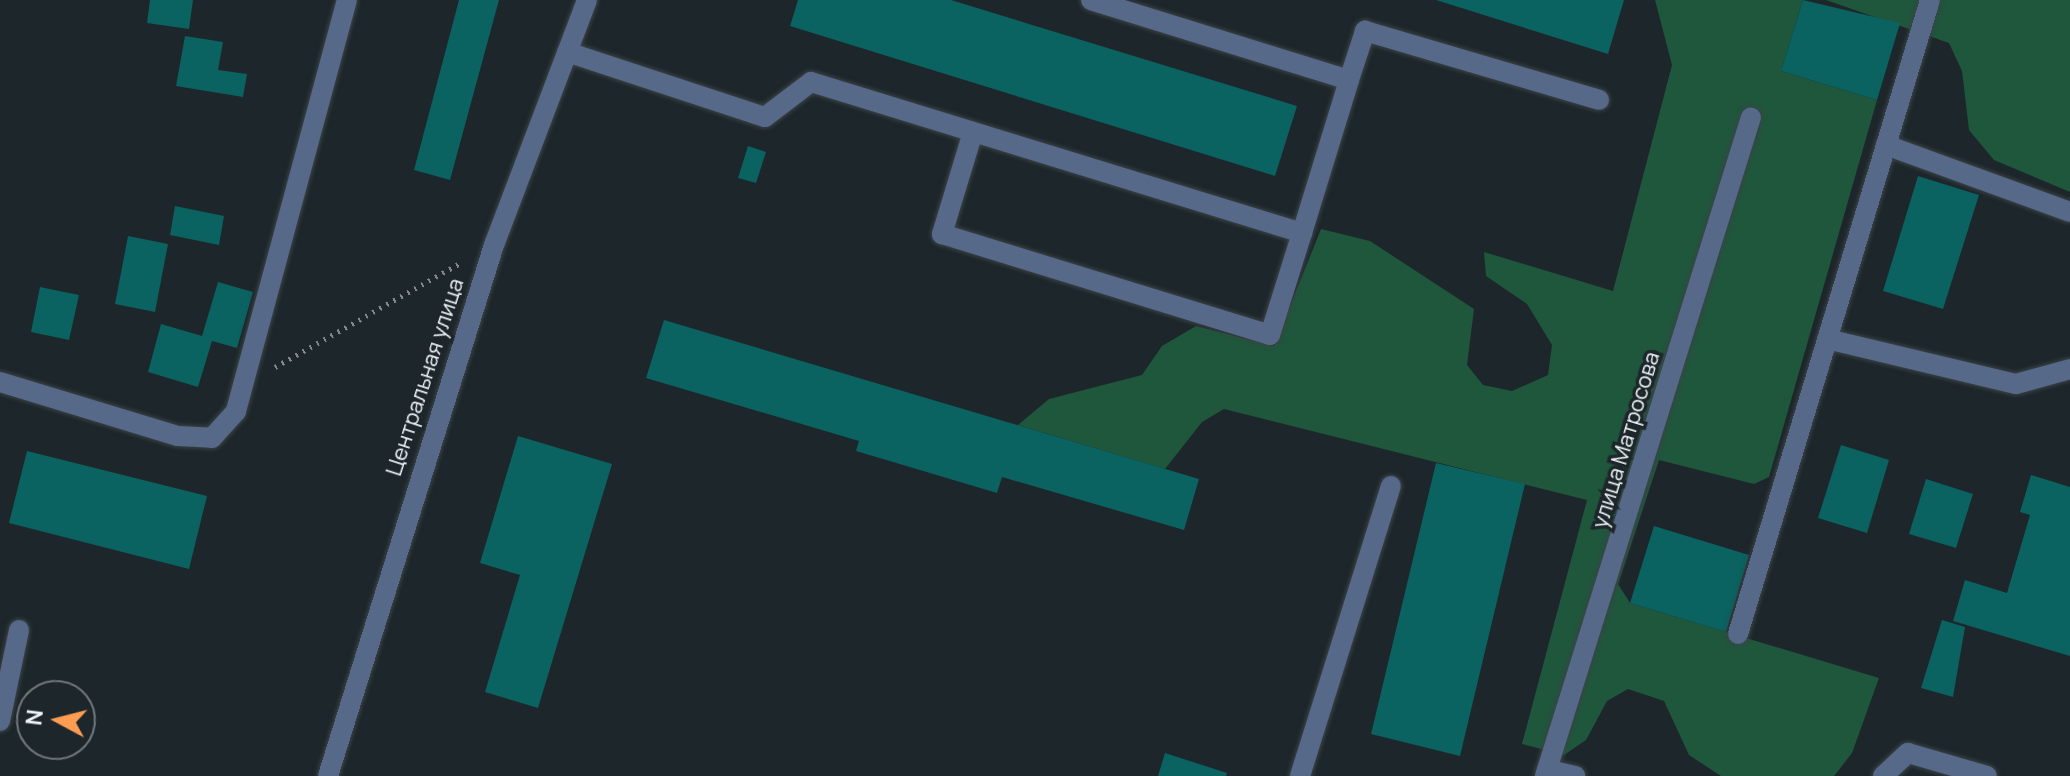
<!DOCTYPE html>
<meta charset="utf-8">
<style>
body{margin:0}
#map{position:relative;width:2070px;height:776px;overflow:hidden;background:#1d262a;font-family:Manrope,sans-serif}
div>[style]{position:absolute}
.forest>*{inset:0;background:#1f573c}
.building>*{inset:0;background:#0a6261}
.path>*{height:5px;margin-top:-2.5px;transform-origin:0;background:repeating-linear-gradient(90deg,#80888c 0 2px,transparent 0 8px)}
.roads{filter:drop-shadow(0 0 2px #3a4347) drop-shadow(0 0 2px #3a4347)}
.lane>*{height:20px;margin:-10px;padding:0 10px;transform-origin:10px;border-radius:10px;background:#576989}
.street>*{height:20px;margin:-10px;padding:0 10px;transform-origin:10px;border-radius:10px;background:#576989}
span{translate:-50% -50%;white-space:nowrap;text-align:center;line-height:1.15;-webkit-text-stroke:7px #1d262a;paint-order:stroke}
.street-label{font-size:22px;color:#edf4f7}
.north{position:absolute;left:16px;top:680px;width:80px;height:80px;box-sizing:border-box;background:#1d262a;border:2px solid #70787c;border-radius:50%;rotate:277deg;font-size:22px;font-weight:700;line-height:32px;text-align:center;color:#edf4f7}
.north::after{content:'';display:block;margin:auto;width:28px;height:36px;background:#fc9d53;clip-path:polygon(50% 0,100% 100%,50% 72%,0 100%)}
</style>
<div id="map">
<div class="forest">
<div style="clip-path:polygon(1655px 0,1803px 0,1781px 71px,1877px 100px,1769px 477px,1754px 484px,1659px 460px,1618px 584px,1630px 603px,1879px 678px,1852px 753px,1834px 776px,1721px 776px,1689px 755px,1664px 701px,1628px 689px,1607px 701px,1586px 740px,1564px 755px,1522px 744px,1587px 500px,1224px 409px,1202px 422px,1165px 469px,1018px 425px,1049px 399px,1142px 375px,1162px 346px,1196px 326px,1274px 346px,1321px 229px,1370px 241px,1474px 309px,1467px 365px,1483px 385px,1512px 391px,1548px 375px,1552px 345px,1527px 304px,1486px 276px,1484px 252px,1613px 291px,1672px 65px)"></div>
<div style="clip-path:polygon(1826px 0,2070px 0,2070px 192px,1994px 160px,1969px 130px,1962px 71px,1949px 43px)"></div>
</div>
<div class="building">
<div style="clip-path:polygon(150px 0,193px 0,189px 29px,147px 23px)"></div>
<div style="clip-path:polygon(459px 0,499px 0,450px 180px,414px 170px)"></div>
<div style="clip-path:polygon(798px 0,951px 0,1297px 106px,1275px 176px,790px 26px)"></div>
<div style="clip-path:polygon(1436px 0,1624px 0,1608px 54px)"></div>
<div style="clip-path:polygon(1803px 0,1900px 23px,1877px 100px,1781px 71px)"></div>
<div style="clip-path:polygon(185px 36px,223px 42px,218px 70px,247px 74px,243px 97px,176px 86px)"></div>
<div style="clip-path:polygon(748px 146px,766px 152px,756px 183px,738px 178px)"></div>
<div style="clip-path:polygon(1918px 176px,1979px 195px,1943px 309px,1883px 291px)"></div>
<div style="clip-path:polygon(175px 206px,224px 216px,219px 245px,170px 235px)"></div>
<div style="clip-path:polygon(128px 236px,168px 244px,155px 312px,115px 304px)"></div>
<div style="clip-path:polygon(218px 282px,253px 292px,237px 348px,212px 341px,198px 387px,148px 372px,161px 324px,202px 336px)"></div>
<div style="clip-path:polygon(40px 287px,79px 295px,69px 340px,31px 332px)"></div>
<div style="clip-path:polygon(664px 320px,1199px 479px,1184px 530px,1002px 477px,997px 493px,856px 451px,859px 441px,646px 378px)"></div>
<div style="clip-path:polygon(518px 436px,612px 464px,538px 708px,485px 692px,520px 575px,480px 563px)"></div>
<div style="clip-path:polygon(1841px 445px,1889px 460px,1867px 533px,1818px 518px)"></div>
<div style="clip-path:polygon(27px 451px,207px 496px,189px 569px,9px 523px)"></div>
<div style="clip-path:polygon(1436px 463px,1525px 484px,1460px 756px,1371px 734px)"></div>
<div style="clip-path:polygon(2031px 475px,2070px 487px,2070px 656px,1953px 621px,1965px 580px,2007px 593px,2030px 515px,2020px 512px)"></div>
<div style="clip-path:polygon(1926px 479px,1973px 494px,1956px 548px,1909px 534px)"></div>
<div style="clip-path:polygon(1654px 526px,1749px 555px,1726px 632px,1630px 603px)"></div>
<div style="clip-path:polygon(1942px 620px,1965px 627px,1953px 697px,1921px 688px)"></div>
<div style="clip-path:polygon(1165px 753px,1227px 773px,1226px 776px,1158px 776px)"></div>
</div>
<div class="path">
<div style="left:275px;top:367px;width:214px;rotate:-29.3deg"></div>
</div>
<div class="roads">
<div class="lane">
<div style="left:567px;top:52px;width:208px;rotate:18.2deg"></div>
<div style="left:765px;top:117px;width:58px;rotate:-37.3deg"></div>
<div style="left:811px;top:82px;width:514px;rotate:17.09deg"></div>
<div style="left:1302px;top:233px;width:160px;rotate:-72.9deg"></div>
<div style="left:1349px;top:80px;width:270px;rotate:-162.8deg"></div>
<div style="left:1349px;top:80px;width:52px;rotate:-71.9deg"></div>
<div style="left:1365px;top:31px;width:244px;rotate:16.4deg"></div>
<div style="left:973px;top:132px;width:107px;rotate:106.9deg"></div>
<div style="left:942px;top:234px;width:343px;rotate:17.1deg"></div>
<div style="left:1270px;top:335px;width:107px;rotate:-72.6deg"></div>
<div style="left:1886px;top:145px;width:196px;rotate:20deg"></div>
<div style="left:1827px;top:339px;width:194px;rotate:13.4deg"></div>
<div style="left:2016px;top:384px;width:56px;rotate:-15.5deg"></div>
<div style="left:1738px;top:634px;width:662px;rotate:-73.15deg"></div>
<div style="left:0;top:721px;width:93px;rotate:-78.2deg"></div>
<div style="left:1300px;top:776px;width:304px;rotate:-72.6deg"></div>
</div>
<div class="street">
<div style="left:0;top:382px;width:186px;rotate:16.9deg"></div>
<div style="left:178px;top:436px;width:34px;rotate:3deg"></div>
<div style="left:212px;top:438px;width:36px;rotate:-48deg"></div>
<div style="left:236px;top:411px;width:426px;rotate:-74.9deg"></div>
<div style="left:1549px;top:770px;width:27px;rotate:13deg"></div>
<div style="left:328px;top:776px;width:556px;rotate:-72.64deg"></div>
<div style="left:494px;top:245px;width:262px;rotate:-69.2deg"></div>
<div style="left:1545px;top:776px;width:690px;rotate:-72.64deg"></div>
<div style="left:1883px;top:776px;width:34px;rotate:-43deg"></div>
<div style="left:1908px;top:753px;width:82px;rotate:16.2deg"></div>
</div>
</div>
<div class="street-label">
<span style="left:425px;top:377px;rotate:-72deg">Центральная улица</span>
<span style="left:1626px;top:440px;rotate:-73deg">улица Матросова</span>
</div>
<div class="north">N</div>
</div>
